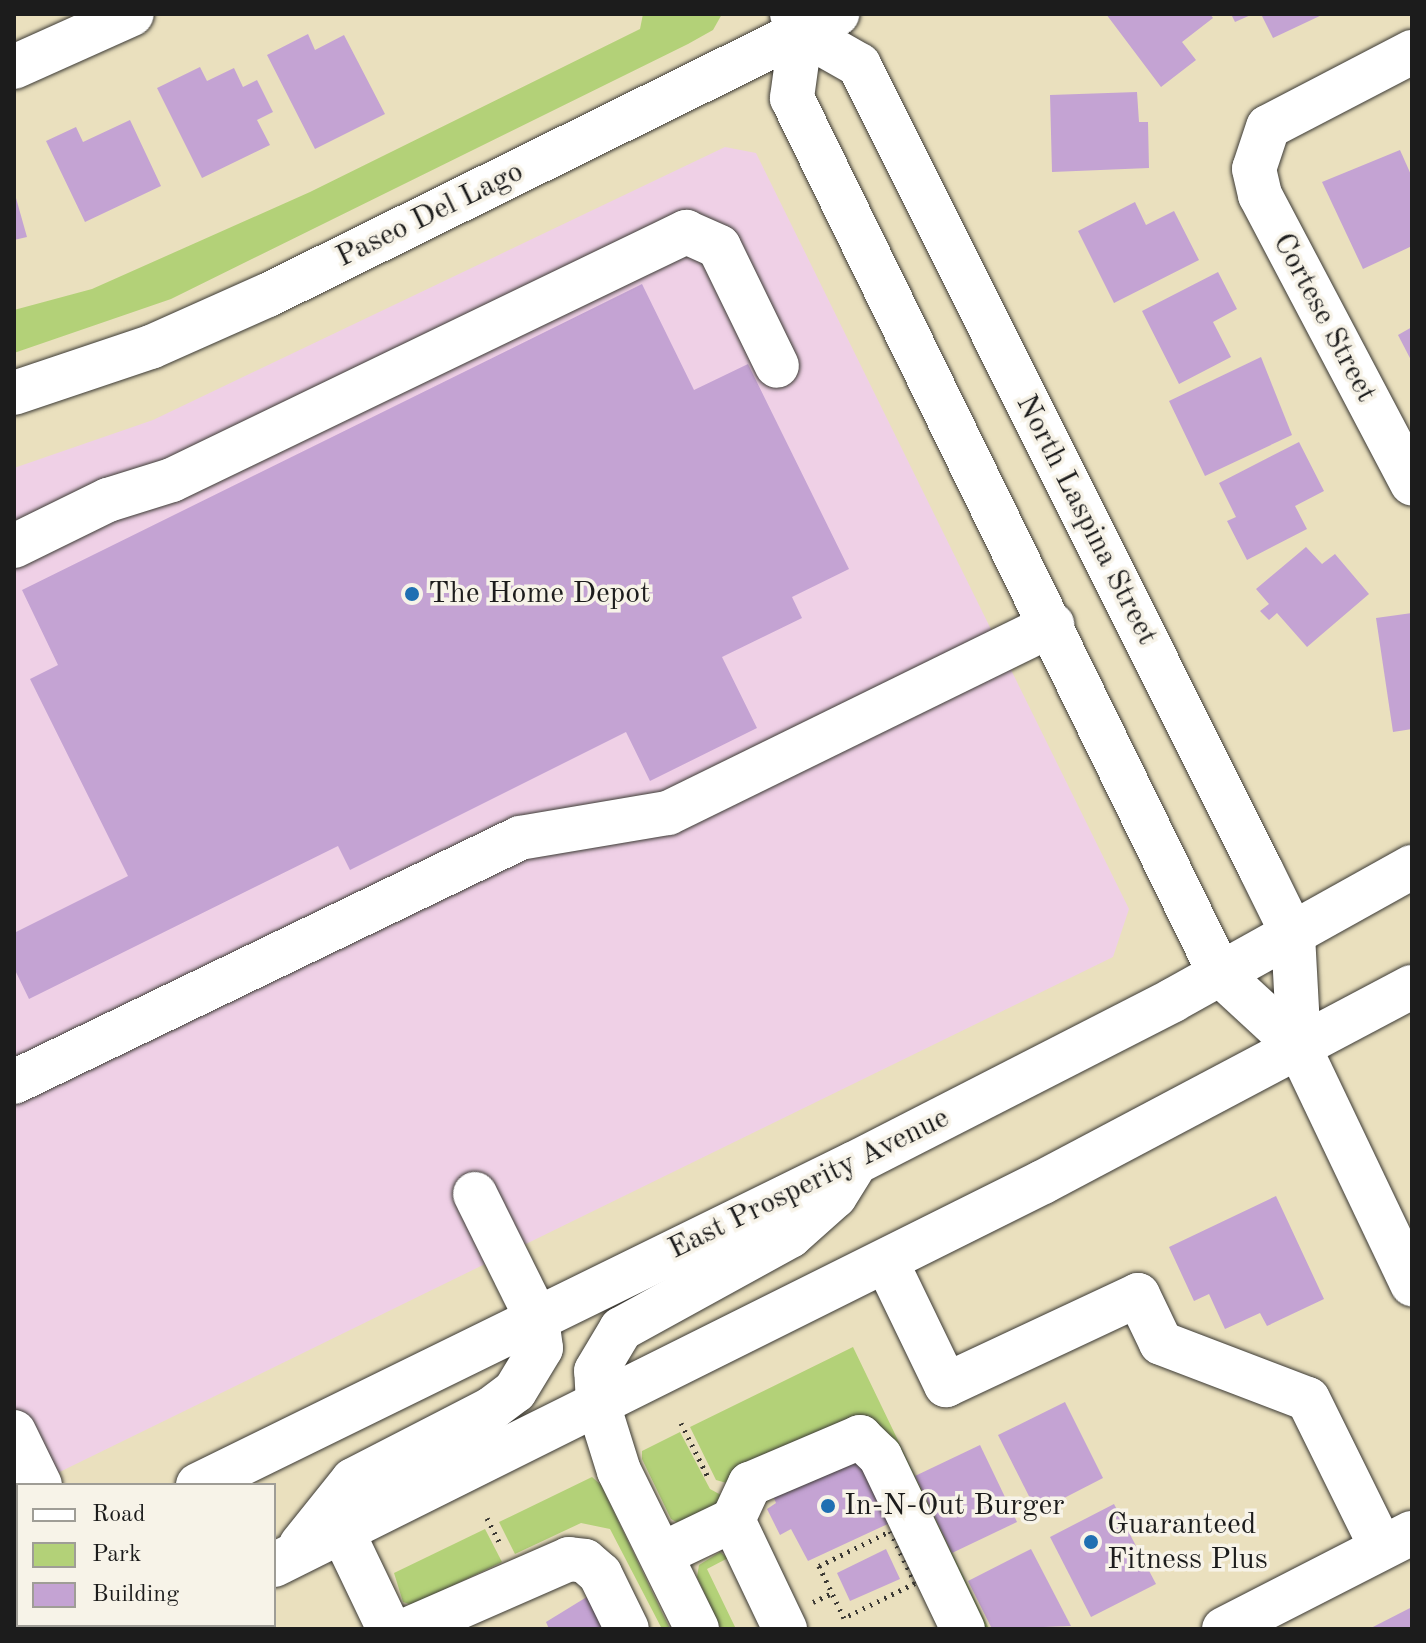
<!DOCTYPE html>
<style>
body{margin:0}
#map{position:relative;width:1426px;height:1643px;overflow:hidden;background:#eae0be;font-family:"Old Standard TT",serif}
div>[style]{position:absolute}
.built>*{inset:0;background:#efd0e6}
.green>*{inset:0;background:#b3d178}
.building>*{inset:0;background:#c4a3d3}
.path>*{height:5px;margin-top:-2.5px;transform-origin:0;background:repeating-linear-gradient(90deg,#3b3934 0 2px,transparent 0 8px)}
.roads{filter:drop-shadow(0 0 2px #3b3934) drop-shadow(0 0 2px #3b3934)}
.minor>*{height:44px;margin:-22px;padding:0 22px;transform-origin:22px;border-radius:22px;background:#fff}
.major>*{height:44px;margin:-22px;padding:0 22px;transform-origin:22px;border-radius:22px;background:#fff}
.dots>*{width:22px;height:22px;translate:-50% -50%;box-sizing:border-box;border:4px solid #f7f3e8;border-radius:50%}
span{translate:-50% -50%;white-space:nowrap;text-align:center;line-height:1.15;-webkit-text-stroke:7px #f7f3e8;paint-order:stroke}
.street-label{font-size:30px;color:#1c1c1c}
.poi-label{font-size:30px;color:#1c1c1c}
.left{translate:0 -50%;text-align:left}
.frame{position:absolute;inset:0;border:16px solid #1c1c1c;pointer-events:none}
.legend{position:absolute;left:16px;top:1483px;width:260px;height:144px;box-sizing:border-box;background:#f7f3e8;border:2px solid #9f9d96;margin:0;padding:10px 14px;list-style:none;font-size:24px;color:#1c1c1c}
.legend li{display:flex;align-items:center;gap:16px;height:40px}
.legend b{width:40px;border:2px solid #9f9d96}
</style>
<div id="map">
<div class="built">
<div style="clip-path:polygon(725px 147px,756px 153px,1129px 909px,1113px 957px,33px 1485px,18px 1485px,14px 1494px,14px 468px,153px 420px)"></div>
</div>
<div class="green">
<div style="clip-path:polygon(643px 14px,722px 14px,713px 30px,688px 44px,171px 299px,14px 353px,14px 310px,92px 289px,310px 192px,640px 29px)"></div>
<div style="clip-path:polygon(853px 1347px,989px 1629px,977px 1629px,883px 1432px,730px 1484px,716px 1480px,690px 1427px)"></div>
<div style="clip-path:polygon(680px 1432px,710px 1489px,721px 1495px,715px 1508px,680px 1524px,671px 1519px,642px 1459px,642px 1451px)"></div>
<div style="clip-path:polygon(592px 1477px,601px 1485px,670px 1629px,662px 1629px,610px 1529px,581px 1523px,515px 1554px,499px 1522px)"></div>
<div style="clip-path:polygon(485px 1529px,502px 1562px,412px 1605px,403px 1602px,394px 1573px)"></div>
<div style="clip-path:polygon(720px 1552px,728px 1558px,707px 1569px,736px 1629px,721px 1629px,697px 1577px,699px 1565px)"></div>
</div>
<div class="building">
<div style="clip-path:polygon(1106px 14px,1210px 14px,1213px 18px,1182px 42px,1196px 60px,1161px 87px)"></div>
<div style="clip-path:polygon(1231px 14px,1253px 14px,1235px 22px)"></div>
<div style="clip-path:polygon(1261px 14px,1324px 14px,1273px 38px)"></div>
<div style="clip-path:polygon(308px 34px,315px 50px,344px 35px,385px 114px,315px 149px,267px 55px)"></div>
<div style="clip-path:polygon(200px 67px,207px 81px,234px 68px,243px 87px,257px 80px,273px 112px,257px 120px,270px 145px,202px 178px,157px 88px)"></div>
<div style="clip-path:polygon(1137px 92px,1139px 122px,1148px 122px,1149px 168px,1052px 172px,1050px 95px)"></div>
<div style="clip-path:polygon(130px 120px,161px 186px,85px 222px,46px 141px,76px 127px,83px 142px)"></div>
<div style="clip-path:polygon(1400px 150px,1412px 177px,1412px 246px,1363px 269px,1322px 182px)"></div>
<div style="clip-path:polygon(14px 191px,27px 237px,14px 240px)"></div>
<div style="clip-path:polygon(1135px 202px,1146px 225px,1174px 211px,1199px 260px,1114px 303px,1078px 231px)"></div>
<div style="clip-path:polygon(1218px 272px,1237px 309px,1213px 322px,1231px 357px,1179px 384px,1142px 311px)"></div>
<div style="clip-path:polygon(642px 284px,694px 390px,748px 364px,849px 569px,792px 597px,802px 618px,722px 657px,757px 728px,650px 781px,626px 732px,350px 870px,338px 846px,29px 999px,14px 968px,14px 933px,128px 876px,30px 679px,58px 665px,22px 590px)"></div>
<div style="clip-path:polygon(1412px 327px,1412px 362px,1398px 335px)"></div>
<div style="clip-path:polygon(1261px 357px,1292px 435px,1205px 476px,1169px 401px)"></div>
<div style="clip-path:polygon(1299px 442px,1324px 491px,1295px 506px,1307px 529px,1247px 560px,1227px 521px,1236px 517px,1219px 483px)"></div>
<div style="clip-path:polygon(1306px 547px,1322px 564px,1335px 554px,1369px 594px,1307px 647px,1277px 613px,1269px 620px,1260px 611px,1269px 604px,1256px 589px)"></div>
<div style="clip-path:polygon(1412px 613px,1412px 729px,1393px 732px,1376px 618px)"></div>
<div style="clip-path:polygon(1276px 1196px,1324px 1299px,1267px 1326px,1260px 1313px,1225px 1329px,1209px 1294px,1194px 1301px,1169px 1247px)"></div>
<div style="clip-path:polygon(1065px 1402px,1103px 1478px,1037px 1512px,998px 1435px)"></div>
<div style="clip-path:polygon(980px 1445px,1017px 1522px,952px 1553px,915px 1476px)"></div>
<div style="clip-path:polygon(858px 1447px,892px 1522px,808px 1561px,791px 1529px,780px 1535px,767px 1509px,776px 1503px,770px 1489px)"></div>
<div style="clip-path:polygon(1114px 1504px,1156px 1584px,1091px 1617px,1050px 1537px)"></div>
<div style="clip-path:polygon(886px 1549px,900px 1579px,850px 1601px,837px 1573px)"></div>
<div style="clip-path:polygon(1031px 1549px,1071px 1626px,992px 1629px,968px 1581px)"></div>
<div style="clip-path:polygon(590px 1595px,612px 1629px,549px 1629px,546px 1622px)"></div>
<div style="clip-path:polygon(1412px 1607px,1412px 1629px,1369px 1629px)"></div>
</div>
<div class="path">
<div style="left:681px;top:1423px;width:63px;rotate:63.4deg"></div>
<div style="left:487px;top:1518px;width:31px;rotate:63deg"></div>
<div style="left:890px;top:1531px;width:58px;rotate:64.3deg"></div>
<div style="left:915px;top:1583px;width:79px;rotate:153.8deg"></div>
<div style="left:844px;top:1618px;width:58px;rotate:-115.7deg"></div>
<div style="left:819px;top:1566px;width:79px;rotate:-26.2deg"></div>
<div style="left:813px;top:1602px;width:21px;rotate:-25deg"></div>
</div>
<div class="roads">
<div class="minor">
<div style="left:792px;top:14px;width:20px;rotate:63deg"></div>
<div style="left:801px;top:32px;width:67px;rotate:29.6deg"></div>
<div style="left:859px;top:65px;width:900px;rotate:63.46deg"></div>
<div style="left:1261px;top:870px;width:72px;rotate:63.8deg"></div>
<div style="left:1293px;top:935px;width:112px;rotate:86.9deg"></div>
<div style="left:801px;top:32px;width:67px;rotate:97.8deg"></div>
<div style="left:792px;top:98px;width:975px;rotate:63.96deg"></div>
<div style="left:1220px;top:974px;width:108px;rotate:42.7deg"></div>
<div style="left:1299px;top:1047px;width:263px;rotate:64.5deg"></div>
<div style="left:1412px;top:52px;width:162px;rotate:152.5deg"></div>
<div style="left:1268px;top:127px;width:44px;rotate:108.4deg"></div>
<div style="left:1254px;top:169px;width:27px;rotate:77deg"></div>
<div style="left:1260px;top:195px;width:326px;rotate:62.2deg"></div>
<div style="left:14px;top:67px;width:129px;rotate:-24.2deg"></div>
<div style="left:14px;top:393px;width:145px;rotate:-18.6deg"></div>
<div style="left:151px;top:347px;width:128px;rotate:-24deg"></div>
<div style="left:268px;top:295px;width:635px;rotate:-26.28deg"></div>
<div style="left:14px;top:546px;width:105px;rotate:-26.1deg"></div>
<div style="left:108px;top:500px;width:67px;rotate:-17.4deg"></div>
<div style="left:172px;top:480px;width:571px;rotate:-25.76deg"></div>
<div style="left:686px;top:232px;width:36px;rotate:24deg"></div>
<div style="left:719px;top:247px;width:132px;rotate:64deg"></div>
<div style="left:14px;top:1082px;width:562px;rotate:-25.74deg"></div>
<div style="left:520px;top:838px;width:150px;rotate:-9.6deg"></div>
<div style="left:668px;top:813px;width:428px;rotate:-26.1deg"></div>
<div style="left:475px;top:1194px;width:140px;rotate:63.6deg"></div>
<div style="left:886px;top:1261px;width:138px;rotate:64.2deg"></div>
<div style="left:946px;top:1385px;width:212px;rotate:-25.1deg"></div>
<div style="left:1138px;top:1295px;width:53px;rotate:64.4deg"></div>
<div style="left:1161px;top:1343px;width:157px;rotate:20.9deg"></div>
<div style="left:1308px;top:1399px;width:165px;rotate:63.7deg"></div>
<div style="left:598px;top:1404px;width:70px;rotate:72.6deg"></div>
<div style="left:619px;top:1471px;width:176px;rotate:63.7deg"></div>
<div style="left:14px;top:1432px;width:59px;rotate:63.9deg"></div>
<div style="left:733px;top:1520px;width:121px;rotate:64.5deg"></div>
<div style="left:342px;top:1531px;width:109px;rotate:64.4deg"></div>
<div style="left:662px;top:1554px;width:79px;rotate:-25.6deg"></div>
<div style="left:733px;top:1520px;width:40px;rotate:-65deg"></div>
<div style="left:750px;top:1484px;width:120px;rotate:-23.1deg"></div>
<div style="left:860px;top:1437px;width:28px;rotate:44deg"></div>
<div style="left:880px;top:1456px;width:192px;rotate:64.4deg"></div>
<div style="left:409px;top:1629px;width:175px;rotate:-23.6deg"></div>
<div style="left:569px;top:1559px;width:16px;rotate:7deg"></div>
<div style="left:585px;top:1561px;width:20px;rotate:41deg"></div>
<div style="left:600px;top:1574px;width:61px;rotate:63.9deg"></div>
<div style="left:1224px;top:1629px;width:211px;rotate:-27.1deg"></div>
</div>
<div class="major">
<div style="left:598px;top:1404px;width:33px;rotate:-93deg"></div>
<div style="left:596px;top:1371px;width:49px;rotate:-59.2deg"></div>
<div style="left:621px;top:1329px;width:193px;rotate:-28.8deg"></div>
<div style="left:790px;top:1236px;width:60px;rotate:-41.6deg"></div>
<div style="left:835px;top:1196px;width:32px;rotate:-58deg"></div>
<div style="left:198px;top:1485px;width:732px;rotate:-26.11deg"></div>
<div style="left:855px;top:1163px;width:357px;rotate:-27.1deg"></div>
<div style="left:1173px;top:1000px;width:274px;rotate:-29.1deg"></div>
<div style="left:301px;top:1545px;width:83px;rotate:-51.3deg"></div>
<div style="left:353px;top:1480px;width:155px;rotate:-27.2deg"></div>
<div style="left:491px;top:1409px;width:30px;rotate:-37deg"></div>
<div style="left:515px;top:1391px;width:50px;rotate:-58.8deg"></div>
<div style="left:541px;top:1348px;width:29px;rotate:-98deg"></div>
<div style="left:274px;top:1565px;width:859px;rotate:-26.48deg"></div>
<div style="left:1043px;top:1182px;width:417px;rotate:-27.9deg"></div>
<div style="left:14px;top:1575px;width:4px;rotate:-27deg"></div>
<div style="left:143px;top:1629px;width:9px;rotate:-27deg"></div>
</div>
</div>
<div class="dots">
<div style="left:412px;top:594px;background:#1f6fb2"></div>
<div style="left:828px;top:1506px;background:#1f6fb2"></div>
<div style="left:1091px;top:1542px;background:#1f6fb2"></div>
</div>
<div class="street-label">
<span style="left:430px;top:215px;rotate:-26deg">Paseo Del Lago</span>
<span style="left:1324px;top:318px;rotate:62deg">Cortese Street</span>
<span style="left:1086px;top:520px;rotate:63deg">North Laspina Street</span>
<span style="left:809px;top:1184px;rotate:-26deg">East Prosperity Avenue</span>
</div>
<div class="poi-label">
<span class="left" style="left:428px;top:594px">The Home Depot</span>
<span class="left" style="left:844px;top:1506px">In-N-Out Burger</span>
<span class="left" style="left:1107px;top:1542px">Guaranteed<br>Fitness Plus</span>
</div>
<div class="frame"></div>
<ul class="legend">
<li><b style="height:10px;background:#fff"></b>Road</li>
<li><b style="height:22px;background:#b3d178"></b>Park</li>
<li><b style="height:22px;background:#c4a3d3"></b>Building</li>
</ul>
</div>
